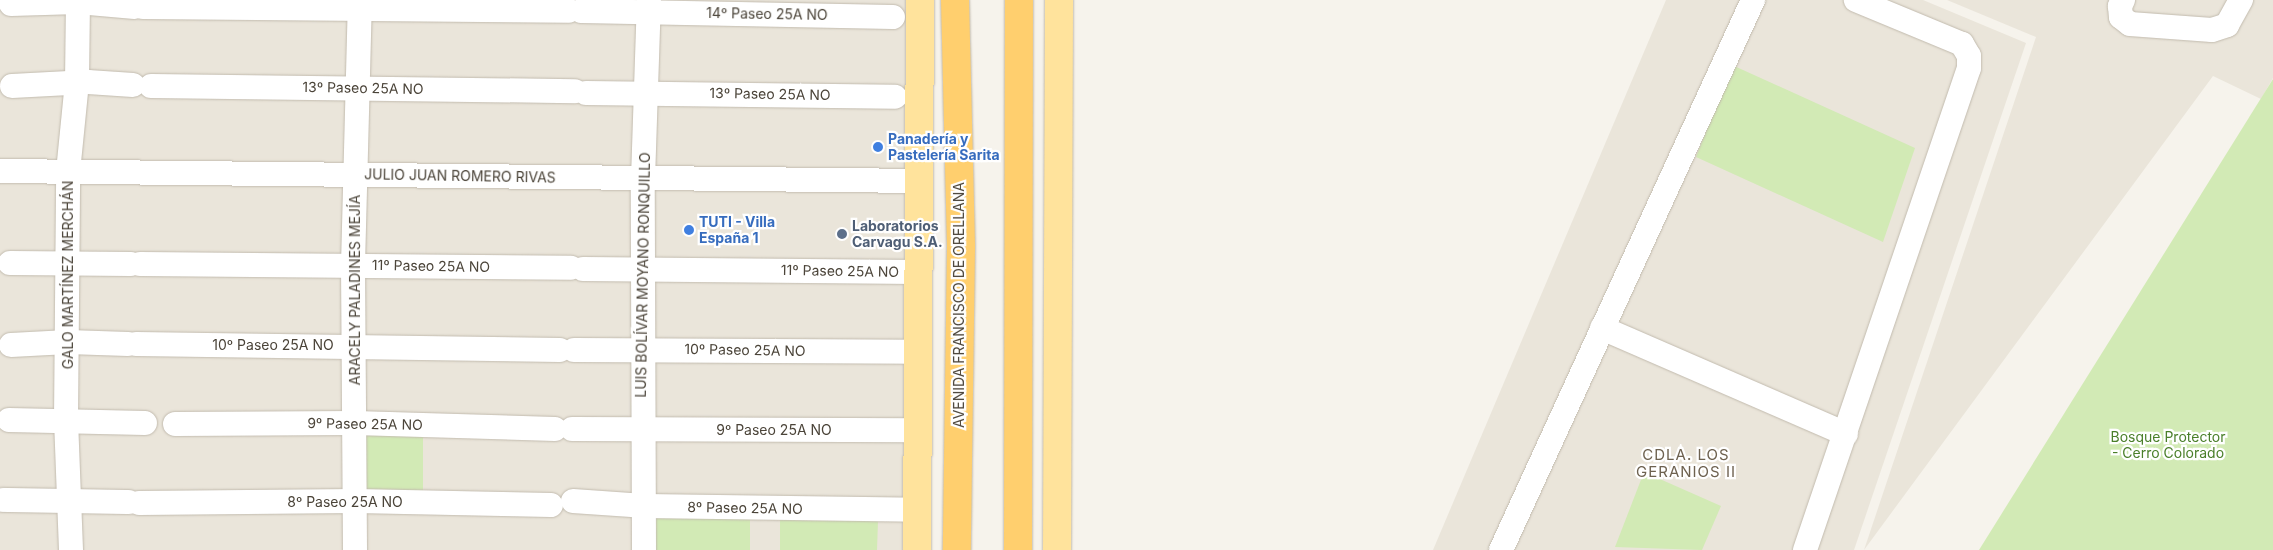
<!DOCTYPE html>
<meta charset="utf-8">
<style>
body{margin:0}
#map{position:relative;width:2273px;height:550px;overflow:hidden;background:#f6f3ec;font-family:Inter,sans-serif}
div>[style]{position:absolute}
.residential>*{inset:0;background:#eae5da}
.green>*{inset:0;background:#d2eab5}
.roads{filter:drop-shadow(0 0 1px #c2bbae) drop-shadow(0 0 1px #c2bbae)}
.minor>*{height:24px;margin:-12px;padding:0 12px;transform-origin:12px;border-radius:12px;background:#fff}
.major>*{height:28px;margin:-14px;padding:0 14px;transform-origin:14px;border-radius:14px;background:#ffe39c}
.highway>*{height:28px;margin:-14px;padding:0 14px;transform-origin:14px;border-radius:14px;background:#ffcf6e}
.dots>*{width:14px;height:14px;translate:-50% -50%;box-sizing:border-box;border:2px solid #fff;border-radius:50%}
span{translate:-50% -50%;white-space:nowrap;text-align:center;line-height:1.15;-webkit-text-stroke:4.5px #fff;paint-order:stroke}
.street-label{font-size:14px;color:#4b4439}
.shop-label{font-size:14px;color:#366cbe;font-weight:700}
.left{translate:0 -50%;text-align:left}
.service-label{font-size:14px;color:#4e5e75;font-weight:700}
.park-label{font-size:14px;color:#4a7f2a}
.neighbourhood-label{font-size:15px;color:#6e6250;letter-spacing:1px}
</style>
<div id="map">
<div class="residential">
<div style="clip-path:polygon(0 0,923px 0,921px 550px,0 550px)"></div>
<div style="clip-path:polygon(1666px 0,1923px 0,2026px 43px,1854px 550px,1433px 550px)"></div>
<div style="clip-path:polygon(1947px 0,2273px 0,2273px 78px,2261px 99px,2213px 76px,1864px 550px,2036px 37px)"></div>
</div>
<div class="green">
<div style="clip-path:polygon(1732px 65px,1915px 148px,1883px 242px,1696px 157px)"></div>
<div style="clip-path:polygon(2273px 79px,2273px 550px,1979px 550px)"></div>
<div style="clip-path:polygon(360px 432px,423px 433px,423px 495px,359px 492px)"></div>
<div style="clip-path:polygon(1644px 472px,1721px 506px,1702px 550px,1615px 547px)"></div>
<div style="clip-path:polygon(651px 515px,750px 519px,750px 550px,651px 550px)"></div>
<div style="clip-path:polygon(780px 520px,878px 521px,877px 550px,780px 550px)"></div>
</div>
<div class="roads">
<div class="minor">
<div style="left:2123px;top:0;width:7px;rotate:117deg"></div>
<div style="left:2120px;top:6px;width:11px;rotate:85deg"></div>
<div style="left:2121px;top:17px;width:11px;rotate:38deg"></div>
<div style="left:2130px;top:24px;width:82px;rotate:4.2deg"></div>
<div style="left:2212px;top:30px;width:16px;rotate:-18deg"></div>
<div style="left:2227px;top:25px;width:29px;rotate:-61deg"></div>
<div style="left:11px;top:4px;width:67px;rotate:-1.7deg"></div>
<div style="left:78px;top:2px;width:57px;rotate:5deg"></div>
<div style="left:143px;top:7px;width:426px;rotate:0.5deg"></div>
<div style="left:581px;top:11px;width:312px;rotate:1.1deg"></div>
<div style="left:12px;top:86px;width:76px;rotate:-3deg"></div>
<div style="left:88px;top:82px;width:45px;rotate:3.8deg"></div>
<div style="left:151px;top:86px;width:424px;rotate:0.7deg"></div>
<div style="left:586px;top:93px;width:309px;rotate:0.7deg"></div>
<div style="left:0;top:171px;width:920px;rotate:0.62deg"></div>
<div style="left:10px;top:263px;width:121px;rotate:0.5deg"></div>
<div style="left:140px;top:264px;width:431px;rotate:0.5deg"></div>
<div style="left:583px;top:269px;width:334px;rotate:0.5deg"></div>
<div style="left:1602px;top:328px;width:266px;rotate:23.5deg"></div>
<div style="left:136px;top:344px;width:424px;rotate:0.8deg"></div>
<div style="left:11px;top:345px;width:57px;rotate:-3deg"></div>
<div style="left:68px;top:342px;width:60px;rotate:1.9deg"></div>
<div style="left:574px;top:350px;width:343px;rotate:0.3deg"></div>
<div style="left:9px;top:420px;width:136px;rotate:1.3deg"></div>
<div style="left:175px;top:424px;width:180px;rotate:-0.3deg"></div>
<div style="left:355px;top:423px;width:200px;rotate:1.7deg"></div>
<div style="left:572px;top:429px;width:344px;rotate:0.2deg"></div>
<div style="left:3px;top:500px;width:126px;rotate:0.9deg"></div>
<div style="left:573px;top:501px;width:72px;rotate:4deg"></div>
<div style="left:645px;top:506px;width:273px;rotate:0.8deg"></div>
<div style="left:139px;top:503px;width:217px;rotate:-0.5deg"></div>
<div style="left:356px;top:501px;width:195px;rotate:1.2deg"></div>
<div style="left:71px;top:550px;width:130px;rotate:-92.2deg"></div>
<div style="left:66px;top:420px;width:248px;rotate:-89.5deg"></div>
<div style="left:68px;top:172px;width:90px;rotate:-84.3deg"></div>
<div style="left:77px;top:82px;width:82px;rotate:-89.3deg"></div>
<div style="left:355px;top:550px;width:285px;rotate:-90.4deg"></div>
<div style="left:353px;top:265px;width:265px;rotate:-88.5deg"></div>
<div style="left:644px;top:550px;width:371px;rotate:-90.2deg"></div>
<div style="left:643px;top:179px;width:179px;rotate:-88.1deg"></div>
<div style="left:1501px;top:550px;width:605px;rotate:-65.38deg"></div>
<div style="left:1805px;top:550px;width:509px;rotate:-71.21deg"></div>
<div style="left:1969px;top:68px;width:12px;rotate:-90deg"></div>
<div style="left:1969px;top:56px;width:14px;rotate:-120deg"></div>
<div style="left:1962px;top:44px;width:115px;rotate:-157.5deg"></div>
</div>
<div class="major">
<div style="left:917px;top:550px;width:550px;rotate:-89.69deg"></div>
<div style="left:1057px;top:550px;width:550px;rotate:-89.79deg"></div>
</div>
<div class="highway">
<div style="left:955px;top:0;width:247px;rotate:88.6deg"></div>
<div style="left:961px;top:247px;width:303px;rotate:90.8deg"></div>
<div style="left:1018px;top:550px;width:550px;rotate:-89.9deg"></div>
</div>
</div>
<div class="dots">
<div style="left:878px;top:147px;background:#3f7fe0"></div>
<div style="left:689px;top:230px;background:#3f7fe0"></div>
<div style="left:842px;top:234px;background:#5c6f8a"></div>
</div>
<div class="street-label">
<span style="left:767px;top:14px;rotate:1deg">14º Paseo 25A NO</span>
<span style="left:363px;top:88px;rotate:1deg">13º Paseo 25A NO</span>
<span style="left:770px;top:94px;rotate:1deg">13º Paseo 25A NO</span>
<span style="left:460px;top:176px;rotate:1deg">JULIO JUAN ROMERO RIVAS</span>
<span style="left:431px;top:266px;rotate:1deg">11º Paseo 25A NO</span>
<span style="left:840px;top:271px;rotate:1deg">11º Paseo 25A NO</span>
<span style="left:68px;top:275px;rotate:-90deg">GALO MARTÍNEZ MERCHÁN</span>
<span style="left:643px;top:275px;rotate:-89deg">LUIS BOLÍVAR MOYANO RONQUILLO</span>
<span style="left:355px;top:290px;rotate:-90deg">ARACELY PALADINES MEJÍA</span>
<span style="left:959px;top:305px;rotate:-90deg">AVENIDA FRANCISCO DE ORELLANA</span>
<span style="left:273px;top:345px">10º Paseo 25A NO</span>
<span style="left:745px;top:350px;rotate:1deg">10º Paseo 25A NO</span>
<span style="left:365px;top:424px;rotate:1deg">9º Paseo 25A NO</span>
<span style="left:774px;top:430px">9º Paseo 25A NO</span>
<span style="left:345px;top:502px">8º Paseo 25A NO</span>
<span style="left:745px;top:508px;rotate:1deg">8º Paseo 25A NO</span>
</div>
<div class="shop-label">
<span class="left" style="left:888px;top:147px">Panadería y<br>Pastelería Sarita</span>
<span class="left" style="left:699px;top:230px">TUTI - Villa<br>España 1</span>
</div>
<div class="service-label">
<span class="left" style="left:852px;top:234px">Laboratorios<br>Carvagu S.A.</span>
</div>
<div class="park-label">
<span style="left:2168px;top:445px">Bosque Protector<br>- Cerro Colorado</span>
</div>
<div class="neighbourhood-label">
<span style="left:1686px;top:463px">CDLA. LOS<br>GERANIOS II</span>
</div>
</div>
